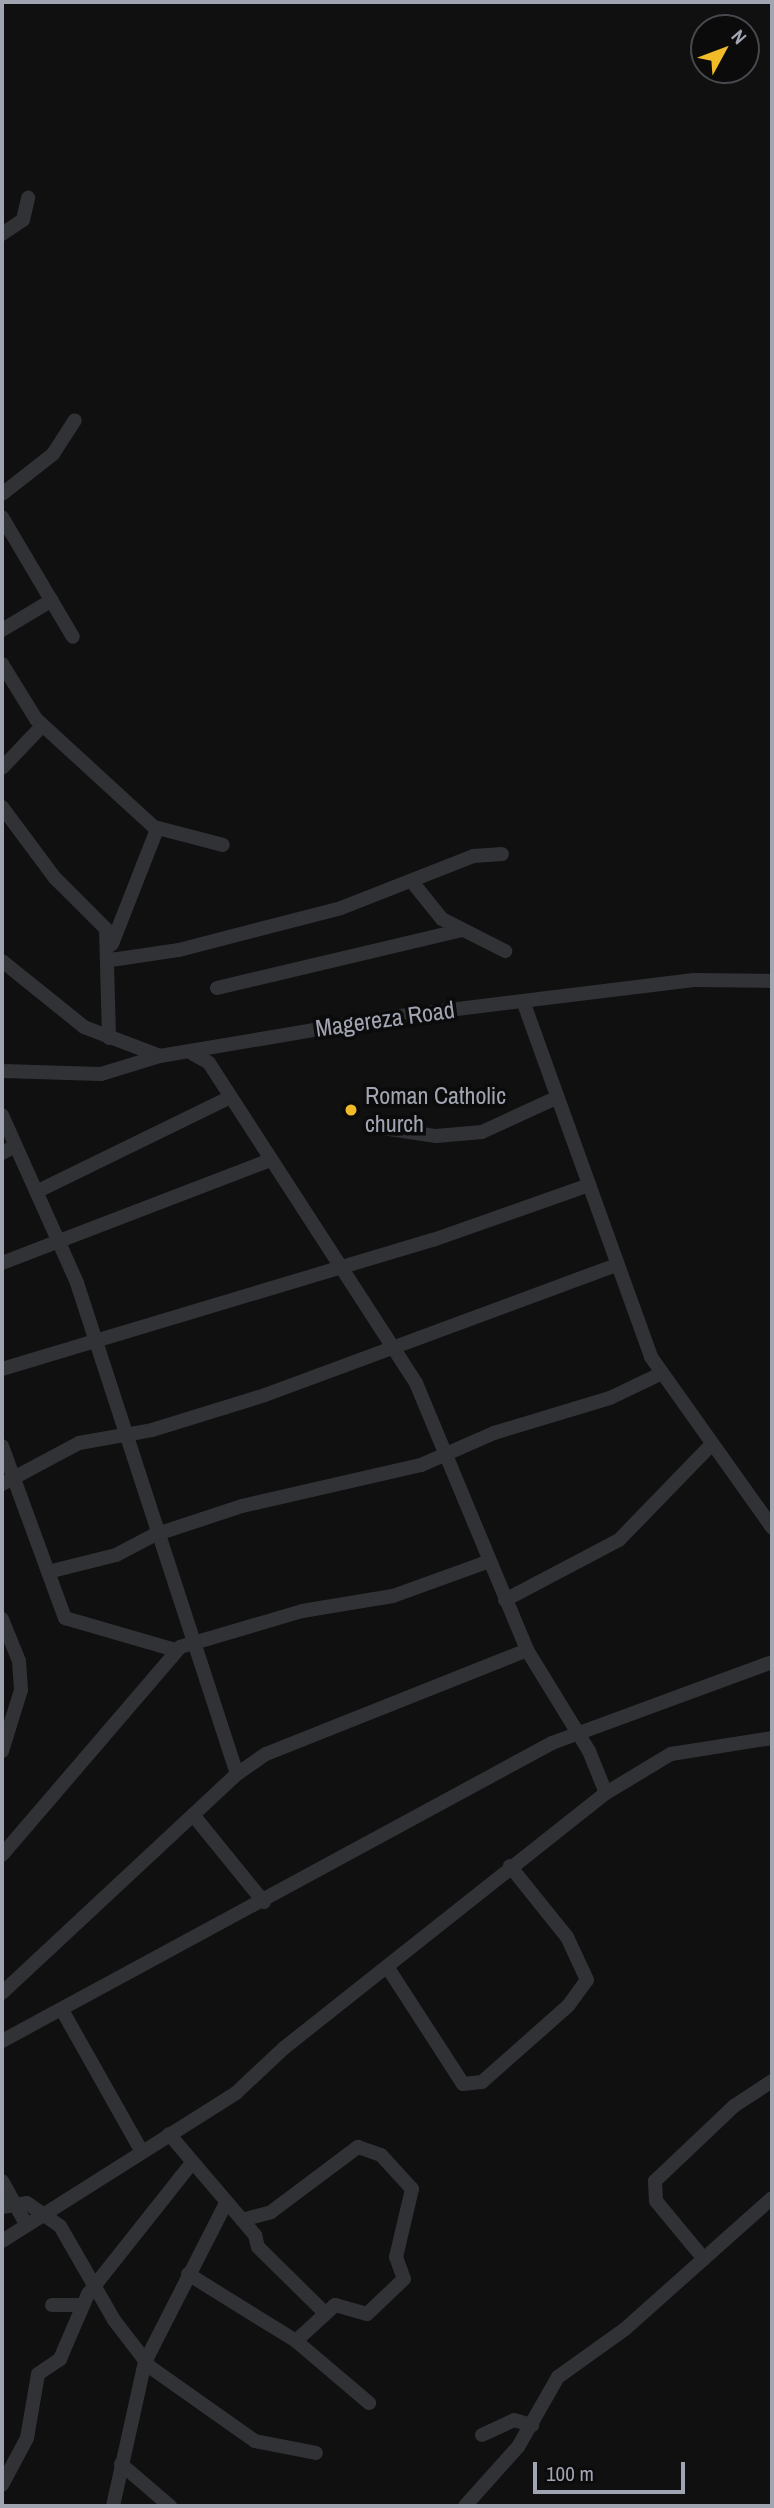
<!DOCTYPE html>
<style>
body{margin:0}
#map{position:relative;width:774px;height:2508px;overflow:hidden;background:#101011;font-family:"Archivo Narrow",sans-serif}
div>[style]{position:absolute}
.minor>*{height:14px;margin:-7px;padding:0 7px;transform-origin:7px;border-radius:7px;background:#313236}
.dots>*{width:19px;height:19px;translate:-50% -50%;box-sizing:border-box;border:4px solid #0b0b0c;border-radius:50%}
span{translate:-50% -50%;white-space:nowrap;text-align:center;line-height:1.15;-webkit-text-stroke:7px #0b0b0c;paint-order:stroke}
.street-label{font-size:24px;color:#a1a5b2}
.poi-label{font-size:24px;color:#a1a5b2}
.left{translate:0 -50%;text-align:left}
.frame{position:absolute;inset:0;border:4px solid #a1a5b2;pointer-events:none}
.north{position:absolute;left:690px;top:14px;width:70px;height:70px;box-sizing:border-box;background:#0b0b0c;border:2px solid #47494e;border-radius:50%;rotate:49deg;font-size:19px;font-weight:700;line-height:28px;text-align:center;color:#a1a5b2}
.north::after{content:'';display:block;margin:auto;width:24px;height:32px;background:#f1bb28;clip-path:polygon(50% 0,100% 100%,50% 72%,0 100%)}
.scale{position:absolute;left:533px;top:2462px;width:152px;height:32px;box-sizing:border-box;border:4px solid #a1a5b2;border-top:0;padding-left:9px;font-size:21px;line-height:24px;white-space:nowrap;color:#a1a5b2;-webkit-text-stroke:5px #0b0b0c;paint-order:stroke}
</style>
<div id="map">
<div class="minor">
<div style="left:2px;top:234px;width:25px;rotate:-34deg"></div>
<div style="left:23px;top:220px;width:23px;rotate:-77deg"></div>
<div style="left:2px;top:494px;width:65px;rotate:-38.1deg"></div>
<div style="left:53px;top:454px;width:40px;rotate:-57.1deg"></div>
<div style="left:2px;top:517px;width:139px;rotate:59.4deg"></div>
<div style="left:2px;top:630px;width:58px;rotate:-31deg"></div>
<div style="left:2px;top:664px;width:65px;rotate:58.3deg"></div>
<div style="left:36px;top:719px;width:160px;rotate:42.5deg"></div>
<div style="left:154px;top:827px;width:71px;rotate:14.6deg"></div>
<div style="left:2px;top:768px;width:59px;rotate:-46.4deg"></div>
<div style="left:2px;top:807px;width:89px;rotate:53.3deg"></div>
<div style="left:55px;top:878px;width:72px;rotate:45deg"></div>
<div style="left:106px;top:929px;width:109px;rotate:88.4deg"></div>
<div style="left:413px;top:883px;width:46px;rotate:51.1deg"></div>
<div style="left:442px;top:919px;width:71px;rotate:26.9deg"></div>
<div style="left:112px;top:944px;width:123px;rotate:-68.6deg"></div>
<div style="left:111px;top:960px;width:69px;rotate:-8.4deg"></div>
<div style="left:179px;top:950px;width:167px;rotate:-14.5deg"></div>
<div style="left:341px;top:908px;width:143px;rotate:-21.4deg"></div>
<div style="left:474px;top:856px;width:28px;rotate:-4deg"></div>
<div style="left:2px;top:961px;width:105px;rotate:38.8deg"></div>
<div style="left:84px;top:1027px;width:81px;rotate:20.9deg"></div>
<div style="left:217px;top:988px;width:252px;rotate:-13.3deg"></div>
<div style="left:523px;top:1001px;width:378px;rotate:70.2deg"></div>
<div style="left:651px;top:1357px;width:209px;rotate:54.6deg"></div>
<div style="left:193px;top:1054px;width:18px;rotate:29deg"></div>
<div style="left:209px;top:1063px;width:381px;rotate:57.1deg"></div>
<div style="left:416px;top:1383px;width:289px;rotate:67.4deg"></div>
<div style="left:527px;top:1650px;width:119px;rotate:58.5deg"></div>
<div style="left:589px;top:1751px;width:45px;rotate:68deg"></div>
<div style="left:2px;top:1071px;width:99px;rotate:1.7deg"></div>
<div style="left:101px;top:1074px;width:62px;rotate:-17deg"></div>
<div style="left:160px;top:1056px;width:227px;rotate:-9.6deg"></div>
<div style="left:384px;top:1018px;width:312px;rotate:-7deg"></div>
<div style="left:694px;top:980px;width:78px;rotate:0.7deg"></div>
<div style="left:2px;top:1115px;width:184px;rotate:65.9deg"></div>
<div style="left:77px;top:1283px;width:516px;rotate:71.95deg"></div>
<div style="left:383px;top:1128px;width:54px;rotate:8.6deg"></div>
<div style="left:436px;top:1136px;width:46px;rotate:-5deg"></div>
<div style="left:482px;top:1132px;width:81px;rotate:-24.7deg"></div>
<div style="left:2px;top:1153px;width:15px;rotate:-28deg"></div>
<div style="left:38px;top:1191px;width:212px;rotate:-26deg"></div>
<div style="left:2px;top:1263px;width:285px;rotate:-21deg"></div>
<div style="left:2px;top:1369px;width:450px;rotate:-16.7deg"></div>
<div style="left:433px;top:1240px;width:162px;rotate:-19.4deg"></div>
<div style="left:2px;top:1446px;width:183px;rotate:69.9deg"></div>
<div style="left:65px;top:1618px;width:115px;rotate:16.2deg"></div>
<div style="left:2px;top:1484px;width:87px;rotate:-28deg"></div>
<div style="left:79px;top:1443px;width:74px;rotate:-10.1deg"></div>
<div style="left:152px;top:1430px;width:118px;rotate:-17.2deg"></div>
<div style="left:265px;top:1395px;width:374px;rotate:-20.3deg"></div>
<div style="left:48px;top:1572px;width:70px;rotate:-14deg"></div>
<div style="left:116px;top:1555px;width:43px;rotate:-27.8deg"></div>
<div style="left:154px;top:1535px;width:93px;rotate:-18.2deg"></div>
<div style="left:242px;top:1506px;width:184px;rotate:-12.9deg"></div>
<div style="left:421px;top:1465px;width:80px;rotate:-23.7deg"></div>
<div style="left:494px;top:1433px;width:121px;rotate:-16.8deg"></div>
<div style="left:610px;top:1398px;width:55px;rotate:-25.6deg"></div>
<div style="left:505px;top:1600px;width:129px;rotate:-27.8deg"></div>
<div style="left:619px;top:1540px;width:131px;rotate:-45.9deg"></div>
<div style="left:2px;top:1619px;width:45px;rotate:68deg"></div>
<div style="left:19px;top:1661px;width:29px;rotate:86deg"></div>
<div style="left:21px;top:1690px;width:64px;rotate:107.3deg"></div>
<div style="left:194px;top:1816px;width:111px;rotate:50.9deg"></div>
<div style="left:2px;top:1855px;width:274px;rotate:-49.4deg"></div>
<div style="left:180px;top:1647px;width:127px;rotate:-16.4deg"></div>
<div style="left:302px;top:1611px;width:92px;rotate:-9.4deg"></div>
<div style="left:393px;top:1596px;width:100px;rotate:-19.9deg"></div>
<div style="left:388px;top:1968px;width:138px;rotate:57.1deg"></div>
<div style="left:463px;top:2084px;width:19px;rotate:-6deg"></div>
<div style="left:482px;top:2082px;width:115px;rotate:-41.5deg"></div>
<div style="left:568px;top:2006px;width:32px;rotate:-54deg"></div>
<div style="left:587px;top:1980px;width:47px;rotate:-114.9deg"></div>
<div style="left:567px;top:1937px;width:91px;rotate:-128.8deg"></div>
<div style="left:2px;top:1993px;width:321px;rotate:-43deg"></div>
<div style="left:237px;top:1774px;width:35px;rotate:-35deg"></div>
<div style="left:266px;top:1754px;width:281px;rotate:-21.7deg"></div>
<div style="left:62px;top:2010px;width:161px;rotate:60.6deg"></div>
<div style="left:2px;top:2041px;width:626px;rotate:-28.45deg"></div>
<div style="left:552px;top:1743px;width:234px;rotate:-20.2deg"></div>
<div style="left:169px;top:2134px;width:133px;rotate:49.6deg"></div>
<div style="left:255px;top:2235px;width:12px;rotate:76deg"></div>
<div style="left:258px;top:2247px;width:93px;rotate:44.6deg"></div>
<div style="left:2px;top:2181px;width:49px;rotate:60.8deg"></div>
<div style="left:2px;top:2207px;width:25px;rotate:-9deg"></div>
<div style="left:27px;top:2203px;width:40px;rotate:34.9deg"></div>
<div style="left:60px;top:2226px;width:108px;rotate:60.1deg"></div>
<div style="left:114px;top:2320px;width:59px;rotate:52.5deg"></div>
<div style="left:150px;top:2367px;width:128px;rotate:35.2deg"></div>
<div style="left:255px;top:2441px;width:62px;rotate:11.1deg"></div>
<div style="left:242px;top:2220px;width:30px;rotate:-15deg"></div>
<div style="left:271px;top:2212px;width:109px;rotate:-36.8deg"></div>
<div style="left:358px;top:2147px;width:24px;rotate:19deg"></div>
<div style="left:381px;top:2155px;width:46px;rotate:47.6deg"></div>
<div style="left:412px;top:2189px;width:70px;rotate:103.2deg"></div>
<div style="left:396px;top:2257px;width:23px;rotate:70deg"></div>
<div style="left:404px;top:2279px;width:51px;rotate:136.6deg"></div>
<div style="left:367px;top:2314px;width:33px;rotate:-164deg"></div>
<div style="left:335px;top:2305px;width:53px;rotate:137.3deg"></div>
<div style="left:2px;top:2241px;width:277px;rotate:-32.3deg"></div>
<div style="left:236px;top:2093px;width:66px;rotate:-43.2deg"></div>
<div style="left:284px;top:2048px;width:411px;rotate:-38.4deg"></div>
<div style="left:606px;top:1793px;width:76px;rotate:-31deg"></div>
<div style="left:671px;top:1754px;width:102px;rotate:-9deg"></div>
<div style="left:704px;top:2259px;width:75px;rotate:-129.6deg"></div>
<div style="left:656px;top:2201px;width:20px;rotate:-93deg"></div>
<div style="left:655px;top:2181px;width:109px;rotate:-43.5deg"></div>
<div style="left:734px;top:2106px;width:45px;rotate:-33.3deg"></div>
<div style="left:188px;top:2274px;width:127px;rotate:31.8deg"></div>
<div style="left:296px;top:2341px;width:96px;rotate:40.3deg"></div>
<div style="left:52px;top:2305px;width:31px"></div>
<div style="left:482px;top:2435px;width:35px;rotate:-25deg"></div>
<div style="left:514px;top:2420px;width:19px;rotate:16deg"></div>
<div style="left:121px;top:2464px;width:65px;rotate:40.6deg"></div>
<div style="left:2px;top:2485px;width:53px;rotate:-62deg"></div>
<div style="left:27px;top:2438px;width:65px;rotate:-80.2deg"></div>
<div style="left:38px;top:2374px;width:27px;rotate:-34deg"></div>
<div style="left:60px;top:2359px;width:71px;rotate:-66.7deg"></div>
<div style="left:88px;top:2294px;width:166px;rotate:-51.6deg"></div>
<div style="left:113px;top:2506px;width:148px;rotate:-77.5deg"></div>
<div style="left:145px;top:2362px;width:178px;rotate:-63deg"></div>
<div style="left:465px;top:2506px;width:79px;rotate:-48.1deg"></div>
<div style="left:518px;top:2447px;width:81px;rotate:-60.3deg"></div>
<div style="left:558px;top:2377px;width:82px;rotate:-35.6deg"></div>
<div style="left:625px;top:2329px;width:197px;rotate:-41.7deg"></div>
</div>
<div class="dots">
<div style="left:351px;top:1110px;background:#f1bb28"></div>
</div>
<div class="street-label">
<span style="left:385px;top:1019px;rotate:-8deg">Magereza Road</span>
</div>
<div class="poi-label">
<span class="left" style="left:365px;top:1110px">Roman Catholic<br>church</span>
</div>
<div class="frame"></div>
<div class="north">N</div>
<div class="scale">100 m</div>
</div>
